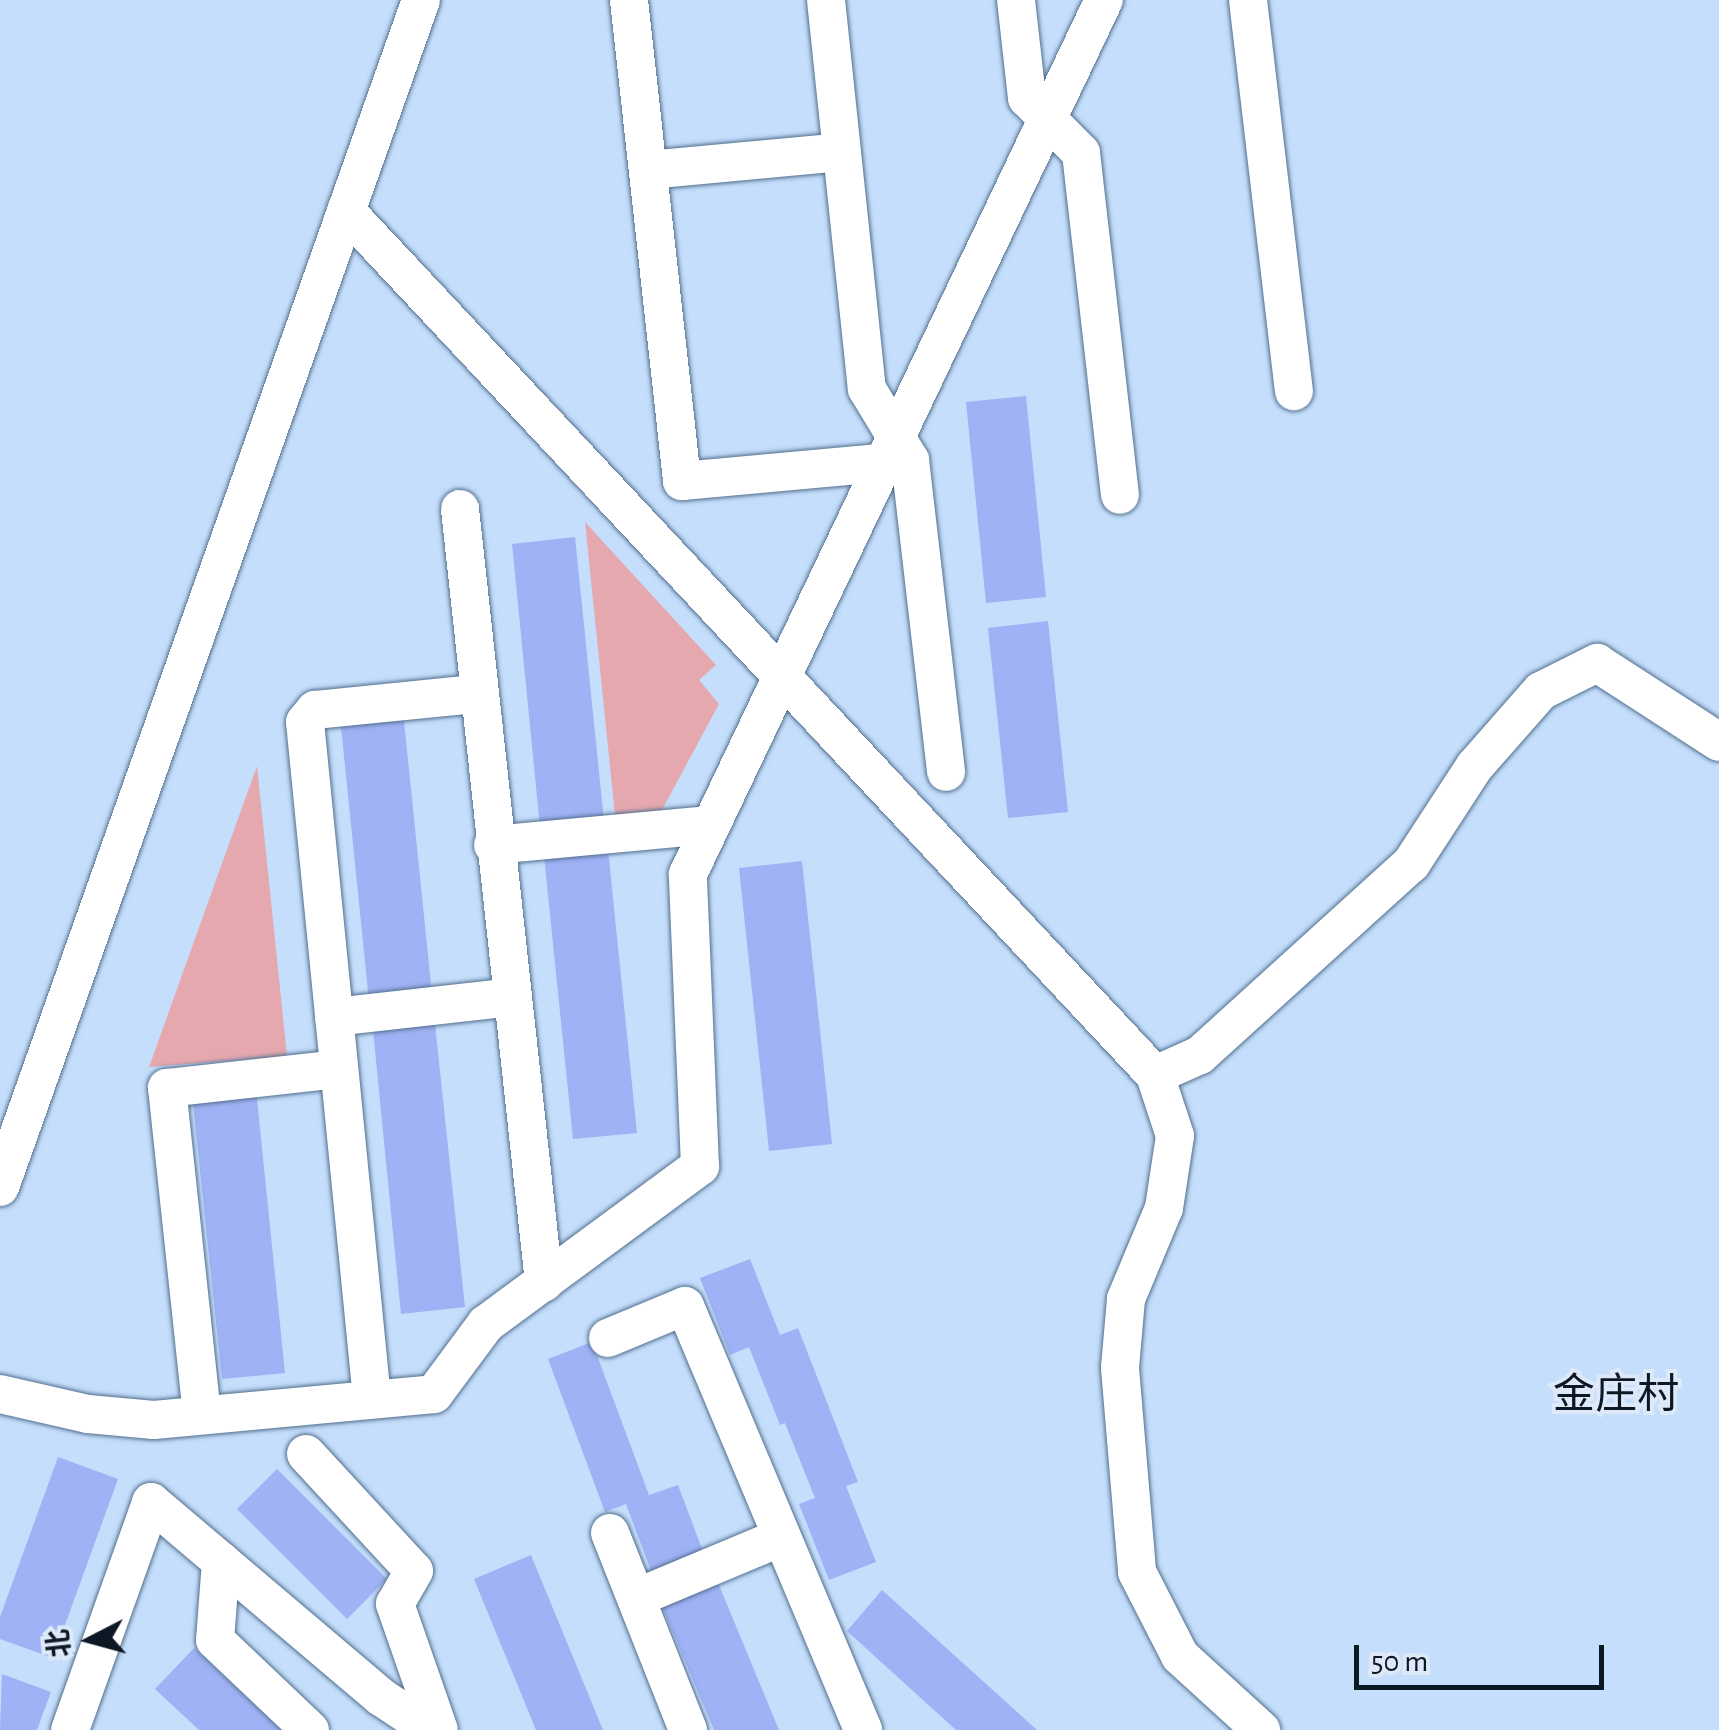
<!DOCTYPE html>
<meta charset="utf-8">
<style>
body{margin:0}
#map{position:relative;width:1719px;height:1730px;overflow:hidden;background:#c4defb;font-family:"Alegreya Sans","Noto Sans SC",sans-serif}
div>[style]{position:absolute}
.green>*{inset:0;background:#e5a8af}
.building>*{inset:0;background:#9fb2f5}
.roads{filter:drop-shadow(0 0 2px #526f8f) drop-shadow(0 0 2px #526f8f)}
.minor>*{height:38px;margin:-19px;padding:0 19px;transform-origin:19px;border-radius:19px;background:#fff}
span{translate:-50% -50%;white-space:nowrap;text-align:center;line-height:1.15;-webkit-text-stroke:8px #dde9f8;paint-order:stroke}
.quarter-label{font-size:42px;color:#0c1824}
.north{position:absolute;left:40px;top:1590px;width:100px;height:100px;-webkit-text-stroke:8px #dde9f8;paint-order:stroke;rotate:264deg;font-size:28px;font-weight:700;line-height:40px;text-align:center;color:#0c1824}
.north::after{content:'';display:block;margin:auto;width:35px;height:45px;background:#0c1824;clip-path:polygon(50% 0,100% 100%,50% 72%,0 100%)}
.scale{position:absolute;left:1354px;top:1645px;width:250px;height:45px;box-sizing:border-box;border:5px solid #0c1824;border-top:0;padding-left:12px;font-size:30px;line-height:35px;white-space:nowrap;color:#0c1824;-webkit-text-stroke:8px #dde9f8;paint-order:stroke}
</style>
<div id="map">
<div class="green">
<div style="clip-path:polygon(585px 522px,716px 665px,699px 680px,719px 704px,656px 821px,616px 825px)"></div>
<div style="clip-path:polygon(257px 766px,287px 1056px,149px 1067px)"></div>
</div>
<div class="building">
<div style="clip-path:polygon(1026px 396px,1046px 597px,986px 603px,966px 402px)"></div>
<div style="clip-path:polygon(575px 537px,604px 821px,540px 827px,512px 544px)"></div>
<div style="clip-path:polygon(1048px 621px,1068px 812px,1008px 818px,988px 628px)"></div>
<div style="clip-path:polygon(403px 711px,432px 994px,369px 1001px,340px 717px)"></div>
<div style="clip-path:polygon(608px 849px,637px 1133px,573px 1139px,544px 856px)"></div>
<div style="clip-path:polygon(802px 861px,832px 1144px,769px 1151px,739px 868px)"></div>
<div style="clip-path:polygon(435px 1024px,465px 1307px,401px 1314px,373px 1030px)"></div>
<div style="clip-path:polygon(256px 1089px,285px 1373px,222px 1379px,192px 1095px)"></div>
<div style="clip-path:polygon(750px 1259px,780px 1335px,798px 1328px,858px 1482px,846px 1486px,876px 1562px,829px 1580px,799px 1504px,815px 1498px,785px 1423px,780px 1425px,749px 1347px,730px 1355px,700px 1278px)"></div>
<div style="clip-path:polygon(592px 1342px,649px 1495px,678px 1485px,705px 1557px,653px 1576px,626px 1504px,605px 1512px,548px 1359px)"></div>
<div style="clip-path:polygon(58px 1457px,118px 1479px,53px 1658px,0 1639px,0 1617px)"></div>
<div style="clip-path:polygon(277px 1469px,387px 1579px,347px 1619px,237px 1509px)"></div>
<div style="clip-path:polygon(531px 1555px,603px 1730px,536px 1730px,474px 1579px)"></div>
<div style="clip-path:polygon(714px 1573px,779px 1730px,714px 1730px,658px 1597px)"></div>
<div style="clip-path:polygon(882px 1590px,1037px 1730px,956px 1730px,847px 1631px)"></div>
<div style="clip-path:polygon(194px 1648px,281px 1730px,199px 1730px,155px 1689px)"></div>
<div style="clip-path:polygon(2px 1674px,51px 1692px,37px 1730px,0 1730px)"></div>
</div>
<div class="roads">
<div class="minor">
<div style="left:629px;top:0;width:484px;rotate:83.7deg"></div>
<div style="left:682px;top:481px;width:199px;rotate:-5.2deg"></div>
<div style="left:826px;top:0;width:391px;rotate:84deg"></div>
<div style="left:867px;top:389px;width:83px;rotate:58.8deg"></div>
<div style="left:910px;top:460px;width:314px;rotate:83.4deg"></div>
<div style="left:1016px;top:0;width:99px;rotate:83.6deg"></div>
<div style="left:1027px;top:98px;width:77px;rotate:45.5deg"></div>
<div style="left:1081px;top:153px;width:344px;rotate:83.5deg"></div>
<div style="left:1248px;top:0;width:394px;rotate:83.3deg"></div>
<div style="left:648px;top:170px;width:194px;rotate:-5.3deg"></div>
<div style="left:346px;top:211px;width:1184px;rotate:46.88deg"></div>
<div style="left:1155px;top:1075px;width:64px;rotate:71.8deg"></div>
<div style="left:1175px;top:1136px;width:73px;rotate:98.7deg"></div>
<div style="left:1164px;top:1208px;width:99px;rotate:112.7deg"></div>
<div style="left:1126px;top:1299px;width:69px;rotate:95deg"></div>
<div style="left:1120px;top:1368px;width:205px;rotate:85.2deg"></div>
<div style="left:1137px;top:1572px;width:94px;rotate:62.9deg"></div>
<div style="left:1180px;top:1656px;width:110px;rotate:42.4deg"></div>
<div style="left:460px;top:509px;width:778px;rotate:83.8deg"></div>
<div style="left:493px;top:845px;width:218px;rotate:-5.3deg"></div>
<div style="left:334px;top:1017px;width:178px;rotate:-6.4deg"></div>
<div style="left:1155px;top:1075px;width:49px;rotate:-24deg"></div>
<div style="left:1200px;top:1055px;width:285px;rotate:-42.2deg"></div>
<div style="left:1411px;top:864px;width:117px;rotate:-56.9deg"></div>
<div style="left:1475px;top:766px;width:100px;rotate:-48.7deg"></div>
<div style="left:1541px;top:691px;width:63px;rotate:-26.6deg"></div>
<div style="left:1597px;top:663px;width:145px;rotate:32.9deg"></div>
<div style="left:0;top:1187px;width:1259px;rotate:-70.47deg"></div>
<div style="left:608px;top:1338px;width:83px;rotate:-22.6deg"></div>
<div style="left:685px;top:1306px;width:460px;rotate:67.2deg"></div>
<div style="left:0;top:1394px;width:90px;rotate:12.8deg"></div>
<div style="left:88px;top:1414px;width:66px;rotate:5.2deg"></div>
<div style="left:154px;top:1420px;width:281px;rotate:-5.3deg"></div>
<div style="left:434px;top:1394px;width:87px;rotate:-53.4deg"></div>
<div style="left:486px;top:1324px;width:266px;rotate:-36.4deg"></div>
<div style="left:700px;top:1166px;width:292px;rotate:-92.4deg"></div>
<div style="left:688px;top:874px;width:968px;rotate:-64.55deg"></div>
<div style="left:372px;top:1399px;width:680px;rotate:-95.65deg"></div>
<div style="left:305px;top:722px;width:16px;rotate:-50deg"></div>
<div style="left:315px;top:710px;width:162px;rotate:-5.7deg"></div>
<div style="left:202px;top:1415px;width:329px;rotate:-96.1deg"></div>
<div style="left:167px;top:1088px;width:173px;rotate:-6.3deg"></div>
<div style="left:306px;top:1454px;width:159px;rotate:47.3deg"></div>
<div style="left:414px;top:1571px;width:38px;rotate:120deg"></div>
<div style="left:395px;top:1604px;width:133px;rotate:70.8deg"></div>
<div style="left:610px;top:1533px;width:212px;rotate:68.4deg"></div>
<div style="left:221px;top:1561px;width:79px;rotate:94.3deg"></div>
<div style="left:215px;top:1640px;width:131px;rotate:43.5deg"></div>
<div style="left:636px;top:1598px;width:158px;rotate:-22.7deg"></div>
<div style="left:70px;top:1730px;width:242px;rotate:-70.4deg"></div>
<div style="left:151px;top:1502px;width:302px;rotate:40.3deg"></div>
<div style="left:381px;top:1697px;width:60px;rotate:33.4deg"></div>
</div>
</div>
<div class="quarter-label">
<span style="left:1616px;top:1395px">金庄村</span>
</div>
<div class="north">北</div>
<div class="scale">50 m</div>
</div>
